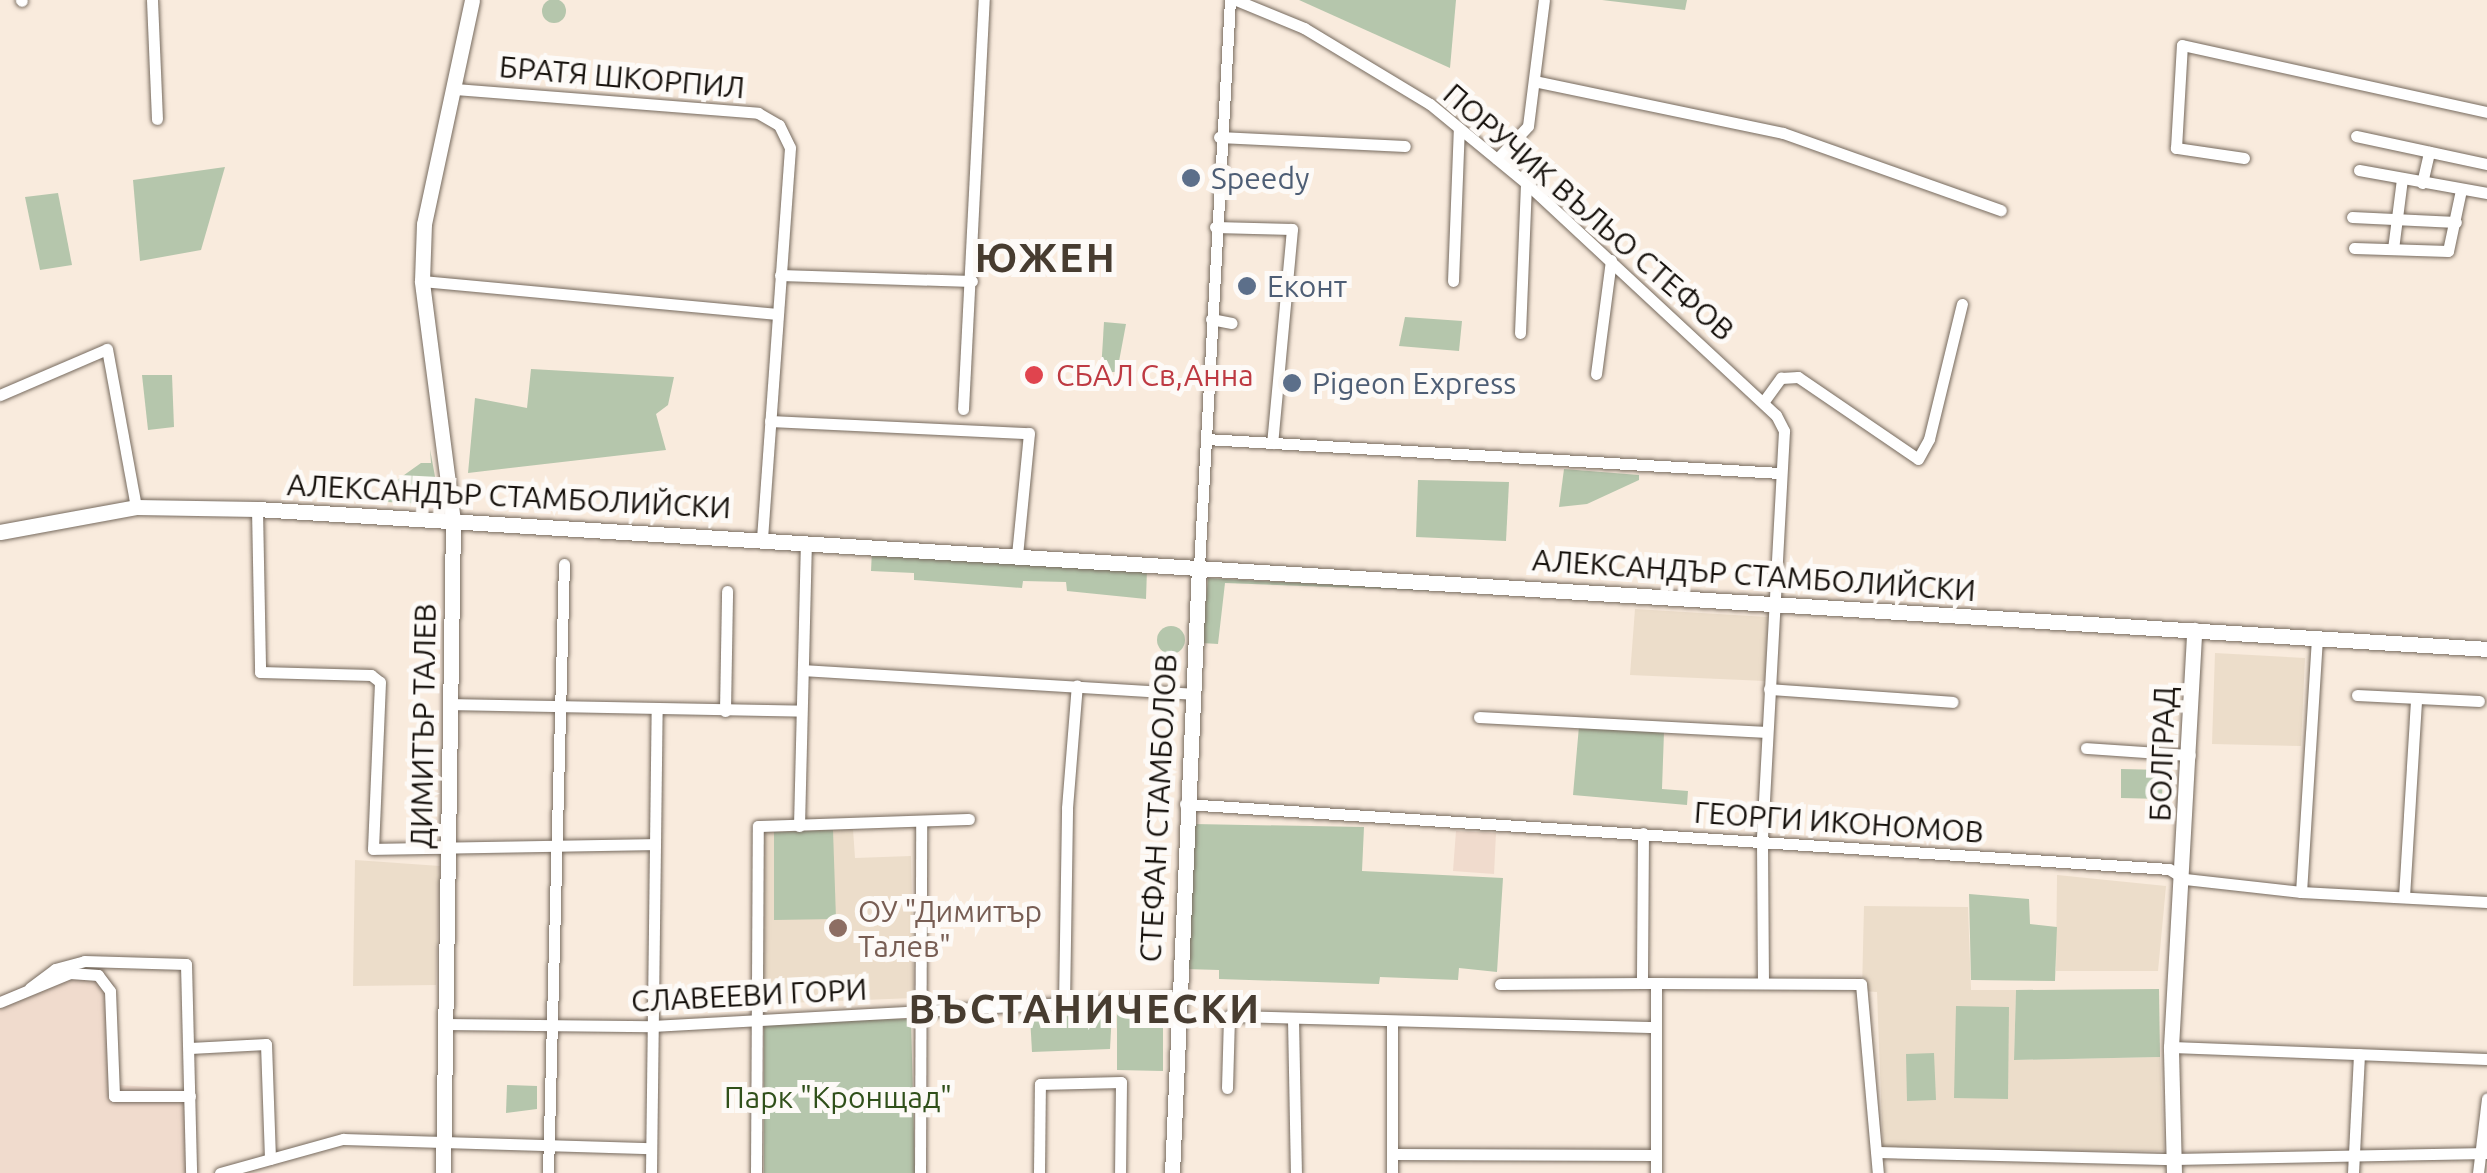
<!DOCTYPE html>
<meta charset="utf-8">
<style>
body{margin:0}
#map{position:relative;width:2487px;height:1173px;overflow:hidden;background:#f9ebdd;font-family:Ubuntu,sans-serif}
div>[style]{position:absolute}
.commercial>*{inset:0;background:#f0dbcd}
.education>*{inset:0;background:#ecddca}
.green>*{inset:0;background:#b5c6ac}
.round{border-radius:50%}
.roads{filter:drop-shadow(0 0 2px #766a5e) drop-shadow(0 0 2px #766a5e)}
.minor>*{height:11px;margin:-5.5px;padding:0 5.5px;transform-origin:5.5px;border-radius:5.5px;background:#fff}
.tertiary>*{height:15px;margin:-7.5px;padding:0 7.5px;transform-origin:7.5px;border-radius:7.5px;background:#fff}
.dots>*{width:28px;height:28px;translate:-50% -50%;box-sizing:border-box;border:5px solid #fdfaf7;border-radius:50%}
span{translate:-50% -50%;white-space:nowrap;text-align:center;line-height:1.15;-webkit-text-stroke:10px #fdfaf7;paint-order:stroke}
.street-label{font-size:30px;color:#17120d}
.service-label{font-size:30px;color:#4e5e75}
.left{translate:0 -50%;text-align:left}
.health-label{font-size:30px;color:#be3a42}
.education-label{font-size:30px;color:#785e54}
.park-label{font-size:30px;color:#30501a}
.district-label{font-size:40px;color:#473c30;font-weight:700;letter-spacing:2.5px}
</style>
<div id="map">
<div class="commercial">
<div style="clip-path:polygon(1456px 831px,1496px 833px,1494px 874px,1453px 871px)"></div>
<div style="clip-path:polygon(88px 968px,104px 973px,114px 985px,119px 1085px,193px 1090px,194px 1173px,0 1173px,0 996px,55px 973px)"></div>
</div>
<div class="education">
<div style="clip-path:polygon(1635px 609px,1768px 617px,1765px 681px,1630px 675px)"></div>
<div style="clip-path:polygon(2215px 653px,2305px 658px,2301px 746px,2212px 744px)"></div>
<div style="clip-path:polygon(853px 829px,855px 858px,911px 856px,914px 998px,763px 1004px,764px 832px)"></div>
<div style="clip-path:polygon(355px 860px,440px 866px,436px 985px,353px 986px)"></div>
<div style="clip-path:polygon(2057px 875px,2166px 886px,2158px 971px,2056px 971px)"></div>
<div style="clip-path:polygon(1864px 906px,1968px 907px,1971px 990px,2016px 990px,2014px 1060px,2160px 1057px,2164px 1151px,1883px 1152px,1877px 992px,1862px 991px)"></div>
</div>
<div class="green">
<div class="round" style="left:542px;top:-1px;width:24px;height:24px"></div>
<div style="clip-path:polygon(1299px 0,1456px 0,1450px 68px)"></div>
<div style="clip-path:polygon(1602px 0,1687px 0,1685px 10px)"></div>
<div style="clip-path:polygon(225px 167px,201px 250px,140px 261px,133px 180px)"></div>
<div style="clip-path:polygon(58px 193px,72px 265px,40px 270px,25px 197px)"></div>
<div style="clip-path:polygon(1405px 317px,1462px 321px,1459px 351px,1399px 346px)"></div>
<div style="clip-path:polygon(1104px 322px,1126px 324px,1117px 372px,1101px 372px)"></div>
<div style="clip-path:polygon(531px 369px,674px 377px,668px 405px,656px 414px,666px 450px,468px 473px,475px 398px,527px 408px)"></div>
<div style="clip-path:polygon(142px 375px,172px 375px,174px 427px,148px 430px)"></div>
<div style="clip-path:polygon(430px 449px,438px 493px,425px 504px,387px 502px,383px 490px,421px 463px,431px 463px)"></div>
<div style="clip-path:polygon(1564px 469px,1639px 475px,1639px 480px,1587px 504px,1559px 507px)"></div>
<div style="clip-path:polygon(1418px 480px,1509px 482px,1506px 541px,1416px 537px)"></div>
<div style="clip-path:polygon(872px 550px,1147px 569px,1146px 599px,1067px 591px,1066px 582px,1023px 581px,1022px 588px,914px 580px,914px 573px,871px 571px)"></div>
<div style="clip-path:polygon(1208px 578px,1467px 592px,1225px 583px,1218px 644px,1202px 643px)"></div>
<div class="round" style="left:1157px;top:626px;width:28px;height:28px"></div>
<div style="clip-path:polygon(1579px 726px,1664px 732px,1662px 789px,1688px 791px,1687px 805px,1573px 795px)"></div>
<div style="clip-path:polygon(2121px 769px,2163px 770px,2162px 799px,2121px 798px)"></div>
<div style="clip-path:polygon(1194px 824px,1364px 827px,1362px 871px,1503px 878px,1497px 972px,1459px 968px,1458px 980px,1380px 977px,1379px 984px,1219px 979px,1219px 970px,1185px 969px)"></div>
<div style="clip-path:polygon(833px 830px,836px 919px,774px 920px,774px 832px)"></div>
<div style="clip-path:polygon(1969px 894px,2029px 899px,2030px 924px,2057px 927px,2055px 981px,1971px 980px)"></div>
<div style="clip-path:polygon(2159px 989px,2160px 1057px,2014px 1060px,2016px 990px)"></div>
<div style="clip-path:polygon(1956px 1006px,2009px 1007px,2008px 1099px,1954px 1098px)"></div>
<div style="clip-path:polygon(1163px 1007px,1163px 1071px,1117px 1070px,1117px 1010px)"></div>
<div style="clip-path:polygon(1112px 1012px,1110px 1049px,1032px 1052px,1030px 1016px)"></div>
<div style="clip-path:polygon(911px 1019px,915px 1173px,764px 1173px,764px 1021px)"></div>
<div style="clip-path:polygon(1934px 1053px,1936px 1100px,1907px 1101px,1906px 1054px)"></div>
<div style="clip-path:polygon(507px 1085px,537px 1086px,537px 1109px,506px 1113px)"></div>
</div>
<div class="roads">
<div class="minor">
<div style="left:21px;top:0;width:1px;rotate:45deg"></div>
<div style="left:152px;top:0;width:119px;rotate:87.6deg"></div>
<div style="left:1236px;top:0;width:74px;rotate:22.4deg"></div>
<div style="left:1304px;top:28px;width:147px;rotate:31.1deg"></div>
<div style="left:1430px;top:104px;width:124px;rotate:39.5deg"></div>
<div style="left:1526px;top:183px;width:341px;rotate:42.9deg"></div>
<div style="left:1776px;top:415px;width:18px;rotate:63deg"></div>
<div style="left:1784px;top:431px;width:411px;rotate:93.1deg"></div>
<div style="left:1762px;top:841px;width:142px;rotate:89.6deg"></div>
<div style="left:1534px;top:81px;width:254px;rotate:11.8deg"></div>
<div style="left:1783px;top:133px;width:231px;rotate:19.5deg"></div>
<div style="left:455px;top:89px;width:304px;rotate:4.5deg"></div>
<div style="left:758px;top:113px;width:24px;rotate:30deg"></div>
<div style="left:779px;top:125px;width:25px;rotate:64deg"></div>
<div style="left:790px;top:148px;width:392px;rotate:94.1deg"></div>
<div style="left:2356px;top:136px;width:134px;rotate:12.1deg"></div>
<div style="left:1219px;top:137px;width:186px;rotate:2.8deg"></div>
<div style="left:2244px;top:158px;width:69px;rotate:-171.6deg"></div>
<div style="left:2176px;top:148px;width:103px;rotate:-86.7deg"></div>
<div style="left:2182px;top:45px;width:312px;rotate:12.4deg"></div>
<div style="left:1497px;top:159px;width:45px;rotate:-46.8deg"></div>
<div style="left:1528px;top:126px;width:127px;rotate:-82.8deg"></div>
<div style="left:2359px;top:170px;width:130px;rotate:10.2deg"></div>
<div style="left:2422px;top:183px;width:32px;rotate:-77deg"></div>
<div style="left:2352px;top:217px;width:104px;rotate:2.8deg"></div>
<div style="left:1215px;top:227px;width:77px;rotate:1.5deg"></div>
<div style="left:1292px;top:229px;width:215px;rotate:95.3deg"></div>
<div style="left:2354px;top:248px;width:94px;rotate:1.8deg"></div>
<div style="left:2448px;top:251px;width:62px;rotate:-78deg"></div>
<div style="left:2393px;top:249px;width:71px;rotate:-82.7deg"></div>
<div style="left:780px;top:275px;width:192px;rotate:1.8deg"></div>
<div style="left:422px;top:281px;width:357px;rotate:5.3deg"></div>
<div style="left:1453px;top:281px;width:153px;rotate:-87.8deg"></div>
<div style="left:1211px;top:319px;width:21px;rotate:11deg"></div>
<div style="left:1520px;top:333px;width:150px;rotate:-87.7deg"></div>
<div style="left:1596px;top:374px;width:115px;rotate:-82.5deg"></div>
<div style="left:0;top:395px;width:116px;rotate:-23.3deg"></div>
<div style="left:107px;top:349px;width:161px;rotate:79.6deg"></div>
<div style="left:1764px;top:401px;width:29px;rotate:-54deg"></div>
<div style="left:1781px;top:378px;width:17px;rotate:-3deg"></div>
<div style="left:1798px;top:377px;width:145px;rotate:34.3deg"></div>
<div style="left:1918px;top:459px;width:23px;rotate:-61deg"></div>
<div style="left:1929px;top:439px;width:139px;rotate:-76.3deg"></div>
<div style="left:963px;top:409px;width:410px;rotate:-87.1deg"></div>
<div style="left:770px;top:421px;width:259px;rotate:2.7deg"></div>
<div style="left:1029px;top:433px;width:124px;rotate:95.6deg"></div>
<div style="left:1206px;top:439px;width:575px;rotate:3.39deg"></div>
<div style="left:257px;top:509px;width:163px;rotate:88.9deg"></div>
<div style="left:260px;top:672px;width:111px;rotate:1.5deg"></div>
<div style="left:371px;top:675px;width:11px;rotate:38deg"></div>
<div style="left:380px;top:682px;width:167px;rotate:92.4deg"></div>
<div style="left:373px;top:849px;width:281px;rotate:-1deg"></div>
<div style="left:1199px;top:567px;width:568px;rotate:-86.87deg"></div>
<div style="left:803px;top:670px;width:389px;rotate:3.5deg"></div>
<div style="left:1769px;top:689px;width:184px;rotate:4deg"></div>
<div style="left:2357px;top:695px;width:122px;rotate:2.8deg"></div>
<div style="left:452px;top:704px;width:349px;rotate:1.1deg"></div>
<div style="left:725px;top:711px;width:120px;rotate:-89deg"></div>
<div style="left:1479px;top:717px;width:288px;rotate:3deg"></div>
<div style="left:2086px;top:748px;width:104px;rotate:3.9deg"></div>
<div style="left:1185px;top:804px;width:986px;rotate:3.78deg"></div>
<div style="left:2169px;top:869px;width:19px;rotate:32deg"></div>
<div style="left:2185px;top:879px;width:117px;rotate:6.4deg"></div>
<div style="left:2301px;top:892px;width:186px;rotate:3.1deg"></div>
<div style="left:799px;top:826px;width:284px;rotate:-88.6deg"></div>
<div style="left:1643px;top:833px;width:150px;rotate:90.4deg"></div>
<div style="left:1642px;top:983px;width:14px"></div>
<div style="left:1656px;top:983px;width:190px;rotate:90deg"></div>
<div style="left:2301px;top:892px;width:255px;rotate:-86.4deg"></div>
<div style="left:2404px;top:897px;width:199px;rotate:-86.5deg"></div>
<div style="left:1656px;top:983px;width:205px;rotate:0.3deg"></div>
<div style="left:1861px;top:984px;width:190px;rotate:84.9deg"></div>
<div style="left:1500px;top:984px;width:142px;rotate:-0.4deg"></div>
<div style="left:30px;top:988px;width:31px;rotate:-37deg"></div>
<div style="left:55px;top:969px;width:30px;rotate:-15deg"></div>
<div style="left:84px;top:961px;width:102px;rotate:1.7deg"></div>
<div style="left:186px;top:964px;width:209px;rotate:88.6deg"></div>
<div style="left:0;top:1002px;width:76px;rotate:-22.5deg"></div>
<div style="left:70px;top:973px;width:28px;rotate:4deg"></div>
<div style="left:98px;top:975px;width:20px;rotate:53deg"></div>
<div style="left:110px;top:991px;width:105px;rotate:87.8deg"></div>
<div style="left:114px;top:1096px;width:76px"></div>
<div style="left:1064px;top:1004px;width:196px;rotate:-89.1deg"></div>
<div style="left:1067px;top:808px;width:123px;rotate:-85.4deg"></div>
<div style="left:1293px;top:1019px;width:154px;rotate:88.9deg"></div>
<div style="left:1392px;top:1021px;width:152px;rotate:90deg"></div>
<div style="left:445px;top:1024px;width:207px;rotate:0.6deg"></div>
<div style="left:652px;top:1026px;width:524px;rotate:-3.17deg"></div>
<div style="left:2171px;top:1047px;width:316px;rotate:2.2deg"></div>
<div style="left:190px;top:1048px;width:76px;rotate:-3deg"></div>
<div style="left:266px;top:1044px;width:115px;rotate:88deg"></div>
<div style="left:1227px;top:1088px;width:72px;rotate:-88.4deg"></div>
<div style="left:1229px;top:1016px;width:424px;rotate:1.5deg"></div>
<div style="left:1878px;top:1152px;width:296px;rotate:1.4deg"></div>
<div style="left:2174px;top:1159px;width:313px;rotate:-1.1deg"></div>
<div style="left:1392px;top:1154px;width:263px;rotate:0.2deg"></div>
<div style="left:220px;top:1173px;width:128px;rotate:-15.5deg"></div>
<div style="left:343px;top:1139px;width:308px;rotate:1.7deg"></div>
<div style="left:548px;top:1173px;width:609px;rotate:-88.5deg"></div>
<div style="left:651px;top:1173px;width:465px;rotate:-89.3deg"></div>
<div style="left:756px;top:1173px;width:347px;rotate:-89.7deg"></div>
<div style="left:758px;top:826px;width:211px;rotate:-1.9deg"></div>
<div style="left:920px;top:1173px;width:352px;rotate:-89.8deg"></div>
<div style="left:1039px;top:1173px;width:89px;rotate:-89.4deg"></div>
<div style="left:1040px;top:1084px;width:81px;rotate:-1.4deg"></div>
<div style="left:1121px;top:1082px;width:91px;rotate:90.6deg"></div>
<div style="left:2353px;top:1173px;width:119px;rotate:-87.1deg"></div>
<div style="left:2478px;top:1173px;width:75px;rotate:-83.1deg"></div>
</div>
<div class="tertiary">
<div style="left:0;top:532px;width:138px;rotate:-10.4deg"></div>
<div style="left:136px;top:507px;width:121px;rotate:0.9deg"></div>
<div style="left:257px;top:509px;width:2234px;rotate:3.59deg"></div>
<div style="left:443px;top:1173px;width:652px;rotate:-89.12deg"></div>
<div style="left:453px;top:521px;width:242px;rotate:-97.4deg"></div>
<div style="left:422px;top:281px;width:57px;rotate:-88deg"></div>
<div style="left:424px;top:224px;width:229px;rotate:-77.9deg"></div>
<div style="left:1172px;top:1173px;width:607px;rotate:-87.45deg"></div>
<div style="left:2174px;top:1173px;width:126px;rotate:-91.4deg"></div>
<div style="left:2171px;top:1047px;width:418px;rotate:-86.8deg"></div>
</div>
</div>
<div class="dots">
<div style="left:1191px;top:178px;background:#5c6f8a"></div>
<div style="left:1247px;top:286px;background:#5c6f8a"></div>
<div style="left:1034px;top:375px;background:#e0444e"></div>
<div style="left:1292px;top:383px;background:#5c6f8a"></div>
<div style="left:838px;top:928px;background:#8d6e63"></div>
</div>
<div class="street-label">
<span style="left:622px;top:77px;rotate:5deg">БРАТЯ ШКОРПИЛ</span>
<span style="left:1589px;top:212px;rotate:41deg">ПОРУЧИК ВЪЛЬО СТЕФОВ</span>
<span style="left:509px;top:496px;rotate:3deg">АЛЕКСАНДЪР СТАМБОЛИЙСКИ</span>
<span style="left:1754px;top:575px;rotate:4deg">АЛЕКСАНДЪР СТАМБОЛИЙСКИ</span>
<span style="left:423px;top:726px;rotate:-89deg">ДИМИТЪР ТАЛЕВ</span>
<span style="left:2162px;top:754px;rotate:-88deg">БОЛГРАД</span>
<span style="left:1158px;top:808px;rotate:-87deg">СТЕФАН СТАМБОЛОВ</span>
<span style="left:1839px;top:822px;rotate:4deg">ГЕОРГИ ИКОНОМОВ</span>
<span style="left:749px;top:995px;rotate:-3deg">СЛАВЕЕВИ ГОРИ</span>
</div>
<div class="service-label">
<span class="left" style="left:1211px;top:178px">Speedy</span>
<span class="left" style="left:1267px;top:286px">Еконт</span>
<span class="left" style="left:1312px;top:383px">Pigeon Express</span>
</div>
<div class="health-label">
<span class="left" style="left:1056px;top:375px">СБАЛ Св,Анна</span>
</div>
<div class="education-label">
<span class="left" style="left:858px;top:928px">ОУ "Димитър<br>Талев"</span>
</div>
<div class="park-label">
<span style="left:838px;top:1097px">Парк "Кронщад"</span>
</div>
<div class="district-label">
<span style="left:1046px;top:258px">ЮЖЕН</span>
<span style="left:1085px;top:1009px">ВЪСТАНИЧЕСКИ</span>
</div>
</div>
